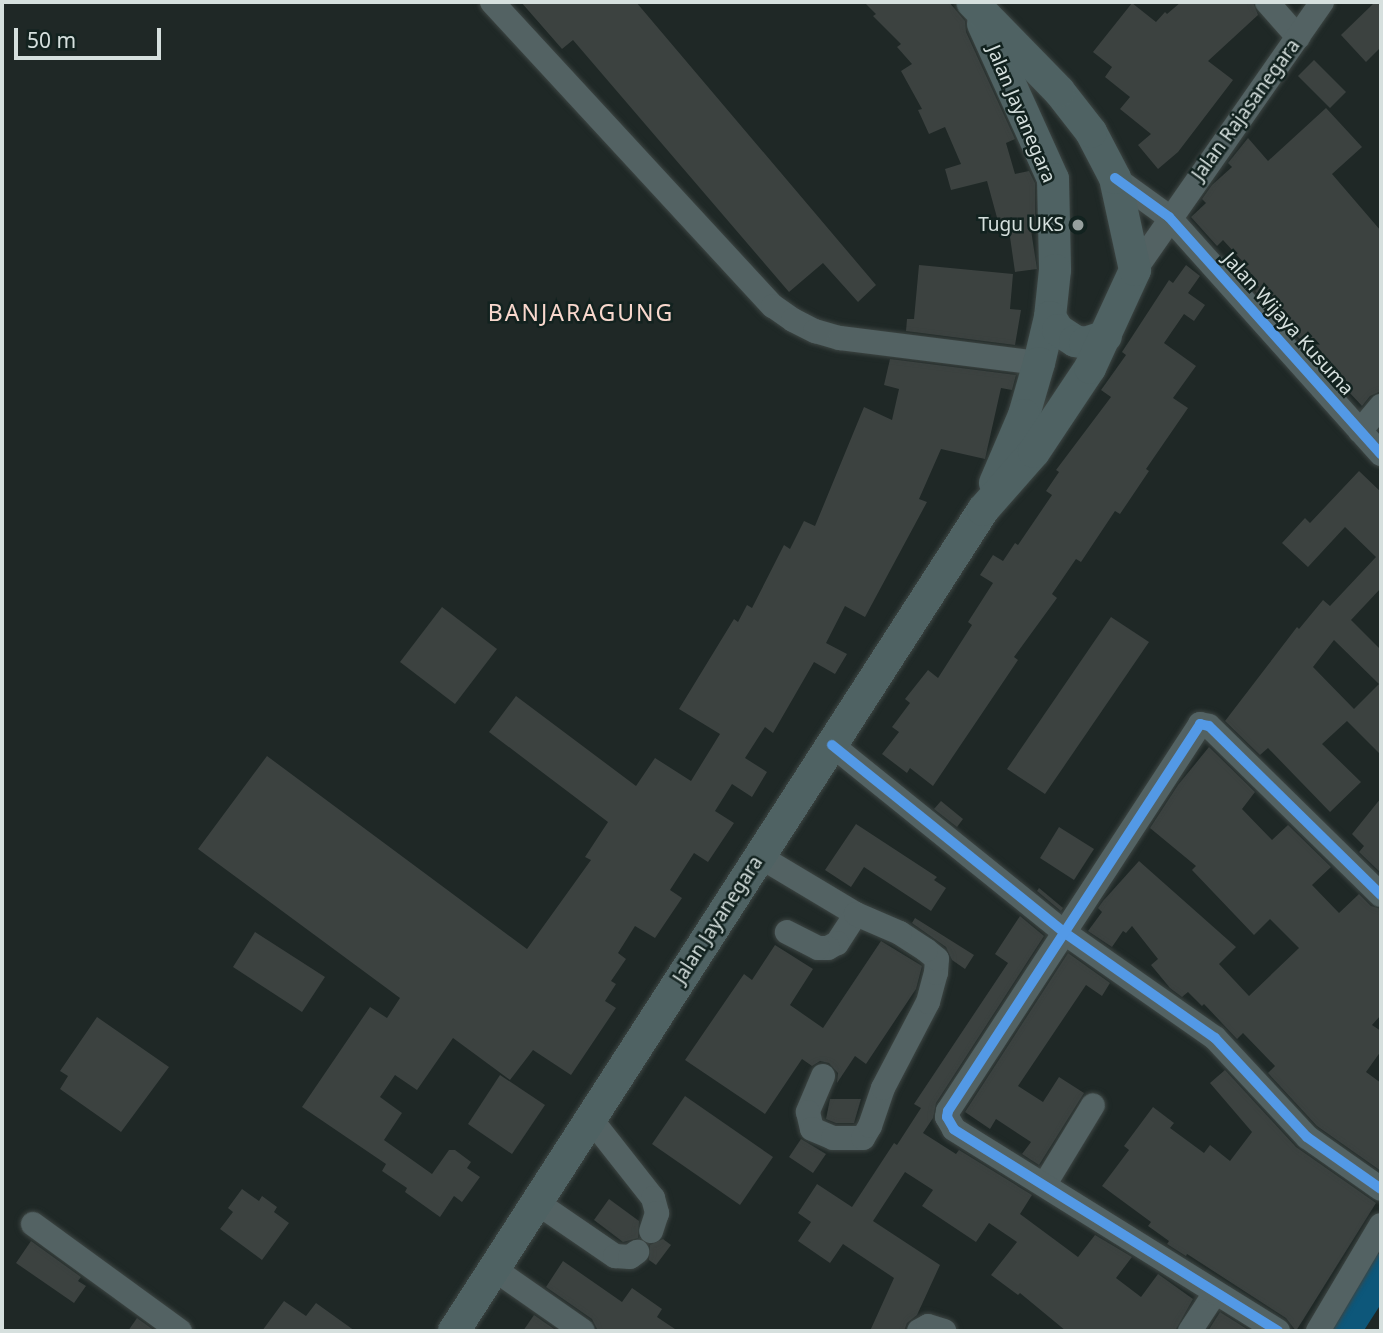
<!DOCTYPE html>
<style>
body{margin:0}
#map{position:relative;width:1383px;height:1333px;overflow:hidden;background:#1f2826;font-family:"Noto Sans",sans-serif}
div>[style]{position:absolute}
.river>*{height:35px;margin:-17.5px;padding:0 17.5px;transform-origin:17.5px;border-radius:17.5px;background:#0d577a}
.building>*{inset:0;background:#3c4240}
.roads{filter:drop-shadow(0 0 2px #3d4543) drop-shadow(0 0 2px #3d4543)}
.minor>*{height:24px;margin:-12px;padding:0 12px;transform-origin:12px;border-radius:12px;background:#536263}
.major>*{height:32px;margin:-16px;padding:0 16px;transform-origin:16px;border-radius:16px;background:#4f6263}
.cycleway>*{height:10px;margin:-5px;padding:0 5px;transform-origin:5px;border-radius:5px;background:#5399e6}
.dots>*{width:19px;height:19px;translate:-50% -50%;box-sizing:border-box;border:4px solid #12221f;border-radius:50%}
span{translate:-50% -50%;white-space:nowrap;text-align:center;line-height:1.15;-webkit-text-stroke:5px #12221f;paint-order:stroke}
.street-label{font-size:19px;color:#d6e0de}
.poi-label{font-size:19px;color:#d6e0de}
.right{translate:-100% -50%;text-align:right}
.quarter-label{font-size:23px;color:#f9d8cd;letter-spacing:2px}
.frame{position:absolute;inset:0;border:4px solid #d6e0de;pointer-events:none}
.scale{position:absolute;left:14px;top:28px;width:147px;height:32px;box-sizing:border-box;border:4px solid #d6e0de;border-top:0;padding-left:9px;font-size:21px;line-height:24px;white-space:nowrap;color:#d6e0de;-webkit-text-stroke:5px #12221f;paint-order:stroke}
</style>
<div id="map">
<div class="river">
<div style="left:1342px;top:1331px;width:72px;rotate:-57.4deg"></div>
</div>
<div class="building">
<div style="clip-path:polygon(521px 2px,636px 2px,876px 285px,858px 302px,823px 263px,789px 292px,573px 40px,562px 49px)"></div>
<div style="clip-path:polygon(864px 2px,949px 2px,965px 21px,966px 32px,1015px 139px,1006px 143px,1015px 174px,1029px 171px,1035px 183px,1035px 216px,1029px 217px,1037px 269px,1015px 272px,1008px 223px,999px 225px,987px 181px,951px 190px,945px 169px,961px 164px,945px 127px,929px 134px,918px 110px,922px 109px,901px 71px,912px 64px,897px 47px,901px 44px,873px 16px,876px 14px)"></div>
<div style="clip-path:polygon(1181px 2px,1253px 2px,1258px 15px,1208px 61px,1233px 80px,1178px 152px,1158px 169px,1138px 145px,1151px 134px,1120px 109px,1130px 97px,1105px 77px,1112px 67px,1093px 52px,1132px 3px,1156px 22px,1165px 12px,1167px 14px)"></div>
<div style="clip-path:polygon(1375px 2px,1381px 2px,1381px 47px,1366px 62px,1341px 35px)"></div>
<div style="clip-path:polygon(1314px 60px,1346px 92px,1330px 108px,1298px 76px)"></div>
<div style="clip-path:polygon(1326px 108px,1362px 147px,1332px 174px,1381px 231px,1381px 391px,1370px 396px,1362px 406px,1255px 291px,1259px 287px,1240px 267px,1244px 263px,1223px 240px,1217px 246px,1191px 217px,1206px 203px,1202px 199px,1212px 185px,1232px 167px,1228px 163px,1248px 138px,1268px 161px)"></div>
<div style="clip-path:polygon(919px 265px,1013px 274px,1010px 309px,1021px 310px,1015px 345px,906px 331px,907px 319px,914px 319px)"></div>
<div style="clip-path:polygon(1186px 265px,1200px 276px,1188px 293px,1205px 305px,1194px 321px,1184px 314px,1164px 343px,1196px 366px,1173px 398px,1188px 408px,1146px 469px,1149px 471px,1120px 514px,1115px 511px,1081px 562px,1076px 559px,1052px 594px,1057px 598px,1014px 657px,1018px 660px,933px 786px,910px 768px,907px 773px,882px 754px,899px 732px,892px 727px,910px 703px,905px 699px,928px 670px,938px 678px,972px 625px,968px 622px,993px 583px,980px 575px,993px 555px,1003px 561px,1015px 543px,1018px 545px,1052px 495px,1046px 491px,1059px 472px,1056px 470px,1111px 397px,1101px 390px,1126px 355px,1122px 352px,1169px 280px,1173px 283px)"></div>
<div style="clip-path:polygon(890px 359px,1016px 375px,1012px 390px,1001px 388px,985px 459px,941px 449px,919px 499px,927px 502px,865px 617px,845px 606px,826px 643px,847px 654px,835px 674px,814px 662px,773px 733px,765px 727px,745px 758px,767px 772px,752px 797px,732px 784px,715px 811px,734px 823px,708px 862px,694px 853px,670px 890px,682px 898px,655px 938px,635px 926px,618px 953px,626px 959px,611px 981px,616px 984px,605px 1001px,616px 1008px,571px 1075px,533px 1050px,510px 1080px,453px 1038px,417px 1090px,395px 1075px,380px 1097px,402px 1113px,384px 1140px,432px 1174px,449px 1150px,455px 1150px,471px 1162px,467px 1168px,480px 1177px,462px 1202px,454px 1196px,440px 1217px,405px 1192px,407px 1188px,382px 1171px,386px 1164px,302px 1107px,370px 1007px,387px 1018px,400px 998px,198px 849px,267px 756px,527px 949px,591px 860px,585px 857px,608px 822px,489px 732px,516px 696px,636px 786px,655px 758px,691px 781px,720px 734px,679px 709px,734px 619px,738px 622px,747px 605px,752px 608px,784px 545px,790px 549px,804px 521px,815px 526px,864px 407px,892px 420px,899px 389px,884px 385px)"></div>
<div style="clip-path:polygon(evenodd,1359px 471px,1381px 492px,1381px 588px,1351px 620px,1381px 650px,1381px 755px,1347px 721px,1322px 744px,1361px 782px,1330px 812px,1268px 748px,1260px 755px,1225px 721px,1297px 627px,1299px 629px,1323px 600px,1330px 606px,1376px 557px,1345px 527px,1308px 567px,1282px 543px,1305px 518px,1310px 523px,1359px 471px,1334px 640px,1379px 684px,1354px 709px,1313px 667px,1334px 640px)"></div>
<div style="clip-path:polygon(442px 607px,497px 649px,455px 704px,400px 662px)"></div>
<div style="clip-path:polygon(1111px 617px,1149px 642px,1045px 794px,1007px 769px)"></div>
<div style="clip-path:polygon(1209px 747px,1255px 792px,1242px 809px,1272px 840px,1288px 825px,1331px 867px,1312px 885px,1339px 913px,1359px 894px,1371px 906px,1381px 909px,1381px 1015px,1372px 1025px,1381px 1031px,1381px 1051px,1366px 1072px,1381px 1083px,1381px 1171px,1317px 1126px,1268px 1073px,1275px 1066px,1243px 1033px,1237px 1039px,1204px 1004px,1202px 1006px,1188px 992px,1182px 997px,1170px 988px,1151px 965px,1158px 959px,1132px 926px,1126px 933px,1123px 931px,1112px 947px,1088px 931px,1102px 912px,1098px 908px,1103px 901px,1139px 861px,1236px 947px,1219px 964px,1249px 996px,1299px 948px,1270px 919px,1254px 935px,1192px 870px,1196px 866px,1150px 828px,1178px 785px)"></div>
<div style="clip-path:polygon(1381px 798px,1381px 873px,1359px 852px,1364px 846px,1352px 834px)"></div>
<div style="clip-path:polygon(941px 801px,963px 819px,957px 827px,934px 809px)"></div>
<div style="clip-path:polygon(856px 824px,937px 877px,934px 880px,946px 888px,931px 911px,864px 867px,851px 887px,825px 870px)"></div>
<div style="clip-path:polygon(1059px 827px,1094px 849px,1074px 880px,1040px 858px)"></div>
<div style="clip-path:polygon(1039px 888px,1063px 908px,1061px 911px,1037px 891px)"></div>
<div style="clip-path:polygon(1020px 916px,1044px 936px,936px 1103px,933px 1118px,923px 1133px,956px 1154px,959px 1150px,1032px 1195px,1020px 1214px,1078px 1257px,1095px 1235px,1132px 1257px,1116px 1278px,1141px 1297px,1158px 1274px,1193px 1299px,1175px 1331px,1066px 1331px,1020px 1293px,1018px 1295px,991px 1275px,1017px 1242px,989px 1223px,976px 1242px,922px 1206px,933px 1190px,905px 1172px,873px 1221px,940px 1265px,917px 1315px,907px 1323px,904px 1331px,870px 1331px,894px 1278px,843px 1244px,830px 1263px,798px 1241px,811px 1222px,798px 1213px,817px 1184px,852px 1207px,894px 1143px,897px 1145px,921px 1108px,914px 1104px,1008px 963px,995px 954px)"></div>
<div style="clip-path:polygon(915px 918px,974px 955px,965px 969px,952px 960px,946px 947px,912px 923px)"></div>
<div style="clip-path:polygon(255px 932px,325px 977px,302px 1012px,233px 967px)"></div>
<div style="clip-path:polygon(881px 941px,922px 966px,916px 989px,866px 1064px,855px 1056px,837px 1083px,838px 1073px,829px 1063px,820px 1061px,812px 1066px,802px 1059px,765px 1114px,685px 1060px,744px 974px,752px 980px,775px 945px,813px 969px,790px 1005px,823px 1028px)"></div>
<div style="clip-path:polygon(1068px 953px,1110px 983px,1102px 996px,1086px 985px,1018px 1086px,1043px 1102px,1059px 1077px,1084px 1093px,1039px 1165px,1022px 1154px,1031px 1142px,996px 1119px,990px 1129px,965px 1112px)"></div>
<div style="clip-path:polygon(97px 1017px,169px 1067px,121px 1132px,60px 1089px,68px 1076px,60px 1071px)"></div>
<div style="clip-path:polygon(1225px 1070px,1296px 1147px,1376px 1203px,1296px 1331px,1286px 1318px,1187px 1254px,1186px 1256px,1167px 1244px,1169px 1241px,1148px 1226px,1151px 1222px,1102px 1186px,1129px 1150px,1124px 1146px,1153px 1107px,1174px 1123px,1170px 1128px,1204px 1153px,1210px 1145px,1230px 1161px,1252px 1132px,1210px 1083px)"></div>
<div style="clip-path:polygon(500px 1075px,545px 1105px,512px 1154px,468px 1124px)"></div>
<div style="clip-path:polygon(685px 1096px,773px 1157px,740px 1205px,652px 1144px)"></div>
<div style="clip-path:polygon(830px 1099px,861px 1099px,854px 1123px,836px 1123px,826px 1119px)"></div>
<div style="clip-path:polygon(801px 1139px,826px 1154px,813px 1173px,789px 1157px)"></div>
<div style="clip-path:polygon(242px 1189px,259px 1201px,262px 1196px,277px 1207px,274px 1212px,289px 1223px,262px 1260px,220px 1229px,233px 1212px,228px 1208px)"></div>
<div style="clip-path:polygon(609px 1199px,639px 1221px,638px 1238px,623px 1242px,594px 1220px)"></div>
<div style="clip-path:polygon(663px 1239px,671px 1245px,656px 1265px,649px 1260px,650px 1245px)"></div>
<div style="clip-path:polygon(31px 1241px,81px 1277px,78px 1281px,86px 1286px,74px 1303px,16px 1263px)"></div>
<div style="clip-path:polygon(563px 1261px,622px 1302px,632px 1288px,662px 1309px,657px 1317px,678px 1331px,598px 1331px,592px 1319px,546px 1287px)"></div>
<div style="clip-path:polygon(284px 1301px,306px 1316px,316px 1303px,355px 1331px,262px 1331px)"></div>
<div style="clip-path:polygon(1220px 1312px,1250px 1331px,1208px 1331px)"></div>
<div style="clip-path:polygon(534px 1315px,557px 1331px,523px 1331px)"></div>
<div style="clip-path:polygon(137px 1318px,155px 1331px,128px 1331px)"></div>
</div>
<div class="roads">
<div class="minor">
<div style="left:492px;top:2px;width:414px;rotate:47.3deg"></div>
<div style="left:773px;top:306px;width:24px;rotate:35deg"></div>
<div style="left:793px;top:320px;width:25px;rotate:27deg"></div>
<div style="left:815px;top:331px;width:26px;rotate:16deg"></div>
<div style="left:840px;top:338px;width:201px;rotate:7.2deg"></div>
<div style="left:1267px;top:2px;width:47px;rotate:48.5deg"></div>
<div style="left:1115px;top:178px;width:67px;rotate:35.8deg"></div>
<div style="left:1169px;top:217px;width:318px;rotate:48.2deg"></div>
<div style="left:1135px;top:270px;width:327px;rotate:-55.1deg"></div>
<div style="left:1360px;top:431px;width:33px;rotate:-50deg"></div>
<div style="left:832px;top:745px;width:299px;rotate:38.9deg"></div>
<div style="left:1065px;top:933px;width:183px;rotate:35deg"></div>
<div style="left:1215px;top:1038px;width:135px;rotate:47.1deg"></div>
<div style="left:1307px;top:1137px;width:90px;rotate:35.1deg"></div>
<div style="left:759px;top:856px;width:113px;rotate:30.9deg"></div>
<div style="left:856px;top:914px;width:35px;rotate:123deg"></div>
<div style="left:837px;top:943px;width:10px;rotate:151deg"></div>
<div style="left:828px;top:948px;width:10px;rotate:180deg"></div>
<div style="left:818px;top:948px;width:35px;rotate:-153deg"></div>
<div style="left:823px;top:1076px;width:39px;rotate:113deg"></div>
<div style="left:808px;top:1112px;width:17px;rotate:77deg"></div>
<div style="left:812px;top:1129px;width:23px;rotate:23deg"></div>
<div style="left:833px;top:1138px;width:30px"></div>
<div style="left:863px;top:1138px;width:14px;rotate:-60deg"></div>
<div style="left:870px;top:1126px;width:40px;rotate:-71.1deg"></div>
<div style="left:883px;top:1088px;width:97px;rotate:-62.4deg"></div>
<div style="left:928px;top:1002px;width:30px;rotate:-75deg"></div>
<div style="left:936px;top:973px;width:14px;rotate:-86deg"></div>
<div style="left:937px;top:959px;width:14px;rotate:-141deg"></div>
<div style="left:926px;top:950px;width:31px;rotate:-147deg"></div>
<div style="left:900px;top:933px;width:48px;rotate:-156.6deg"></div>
<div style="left:590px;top:1118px;width:102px;rotate:51.8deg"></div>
<div style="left:653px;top:1198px;width:16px;rotate:75deg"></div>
<div style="left:657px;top:1213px;width:19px;rotate:108deg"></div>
<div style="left:1045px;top:1184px;width:92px;rotate:-58.7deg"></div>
<div style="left:536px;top:1202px;width:96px;rotate:34.4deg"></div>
<div style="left:615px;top:1256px;width:15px;rotate:4deg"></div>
<div style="left:630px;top:1257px;width:9px;rotate:-36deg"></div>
<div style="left:33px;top:1224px;width:182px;rotate:36.1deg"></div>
<div style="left:494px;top:1269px;width:108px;rotate:34.9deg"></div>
<div style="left:919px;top:1331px;width:10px;rotate:-29deg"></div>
<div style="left:928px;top:1326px;width:17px;rotate:17deg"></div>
<div style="left:1190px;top:1331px;width:45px;rotate:-56.7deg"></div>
<div style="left:1278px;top:1331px;width:382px;rotate:-148.1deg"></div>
<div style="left:954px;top:1129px;width:14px;rotate:-120deg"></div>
<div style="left:947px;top:1117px;width:6px;rotate:-81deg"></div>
<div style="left:948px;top:1111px;width:462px;rotate:-56.9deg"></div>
<div style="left:1200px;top:724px;width:9px;rotate:13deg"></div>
<div style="left:1209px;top:726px;width:241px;rotate:44.5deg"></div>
<div style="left:1318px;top:1331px;width:123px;rotate:-59.3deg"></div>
</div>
<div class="major">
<div style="left:983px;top:24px;width:170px;rotate:65.7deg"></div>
<div style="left:1053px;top:179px;width:91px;rotate:88.7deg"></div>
<div style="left:1055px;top:270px;width:47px;rotate:96.1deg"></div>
<div style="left:1050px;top:317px;width:47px;rotate:103.4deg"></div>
<div style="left:1039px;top:363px;width:54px;rotate:106.1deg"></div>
<div style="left:1024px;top:415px;width:74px;rotate:113.1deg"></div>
<div style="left:1050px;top:317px;width:15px;rotate:58deg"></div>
<div style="left:1058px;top:330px;width:20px;rotate:33deg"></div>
<div style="left:1075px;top:341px;width:10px;rotate:11deg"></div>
<div style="left:1085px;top:343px;width:22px;rotate:-18deg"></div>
<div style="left:454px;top:1331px;width:977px;rotate:-57.2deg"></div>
<div style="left:983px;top:510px;width:77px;rotate:-48.7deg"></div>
<div style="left:1034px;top:452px;width:101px;rotate:-56.3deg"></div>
<div style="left:1090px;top:368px;width:108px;rotate:-65.3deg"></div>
<div style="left:1135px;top:270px;width:94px;rotate:-102.3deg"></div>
<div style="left:1115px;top:178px;width:52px;rotate:-117.6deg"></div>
<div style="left:1091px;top:132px;width:52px;rotate:-128deg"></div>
<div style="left:1059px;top:91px;width:124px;rotate:-134.3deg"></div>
</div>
</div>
<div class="cycleway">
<div style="left:1115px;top:178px;width:67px;rotate:35.8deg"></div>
<div style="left:1169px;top:217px;width:318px;rotate:48.2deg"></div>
<div style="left:832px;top:745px;width:299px;rotate:38.9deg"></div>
<div style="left:1065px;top:933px;width:183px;rotate:35deg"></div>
<div style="left:1215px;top:1038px;width:135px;rotate:47.1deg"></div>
<div style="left:1307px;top:1137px;width:90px;rotate:35.1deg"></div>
<div style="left:1278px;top:1331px;width:382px;rotate:-148.1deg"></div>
<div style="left:954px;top:1129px;width:14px;rotate:-120deg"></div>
<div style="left:947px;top:1117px;width:6px;rotate:-81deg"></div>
<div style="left:948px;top:1111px;width:462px;rotate:-56.9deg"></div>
<div style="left:1200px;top:724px;width:9px;rotate:13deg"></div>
<div style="left:1209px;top:726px;width:241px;rotate:44.5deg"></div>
</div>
<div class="dots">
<div style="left:1078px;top:225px;background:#96a09e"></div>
</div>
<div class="street-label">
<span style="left:1246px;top:110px;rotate:-54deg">Jalan Rajasanegara</span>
<span style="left:1021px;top:114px;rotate:67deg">Jalan Jayanegara</span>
<span style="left:1288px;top:324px;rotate:48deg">Jalan Wijaya Kusuma</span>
<span style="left:718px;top:920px;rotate:-57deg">Jalan Jayanegara</span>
</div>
<div class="poi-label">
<span class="right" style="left:1064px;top:225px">Tugu UKS</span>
</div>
<div class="quarter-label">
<span style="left:581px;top:312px">BANJARAGUNG</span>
</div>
<div class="frame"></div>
<div class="scale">50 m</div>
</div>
